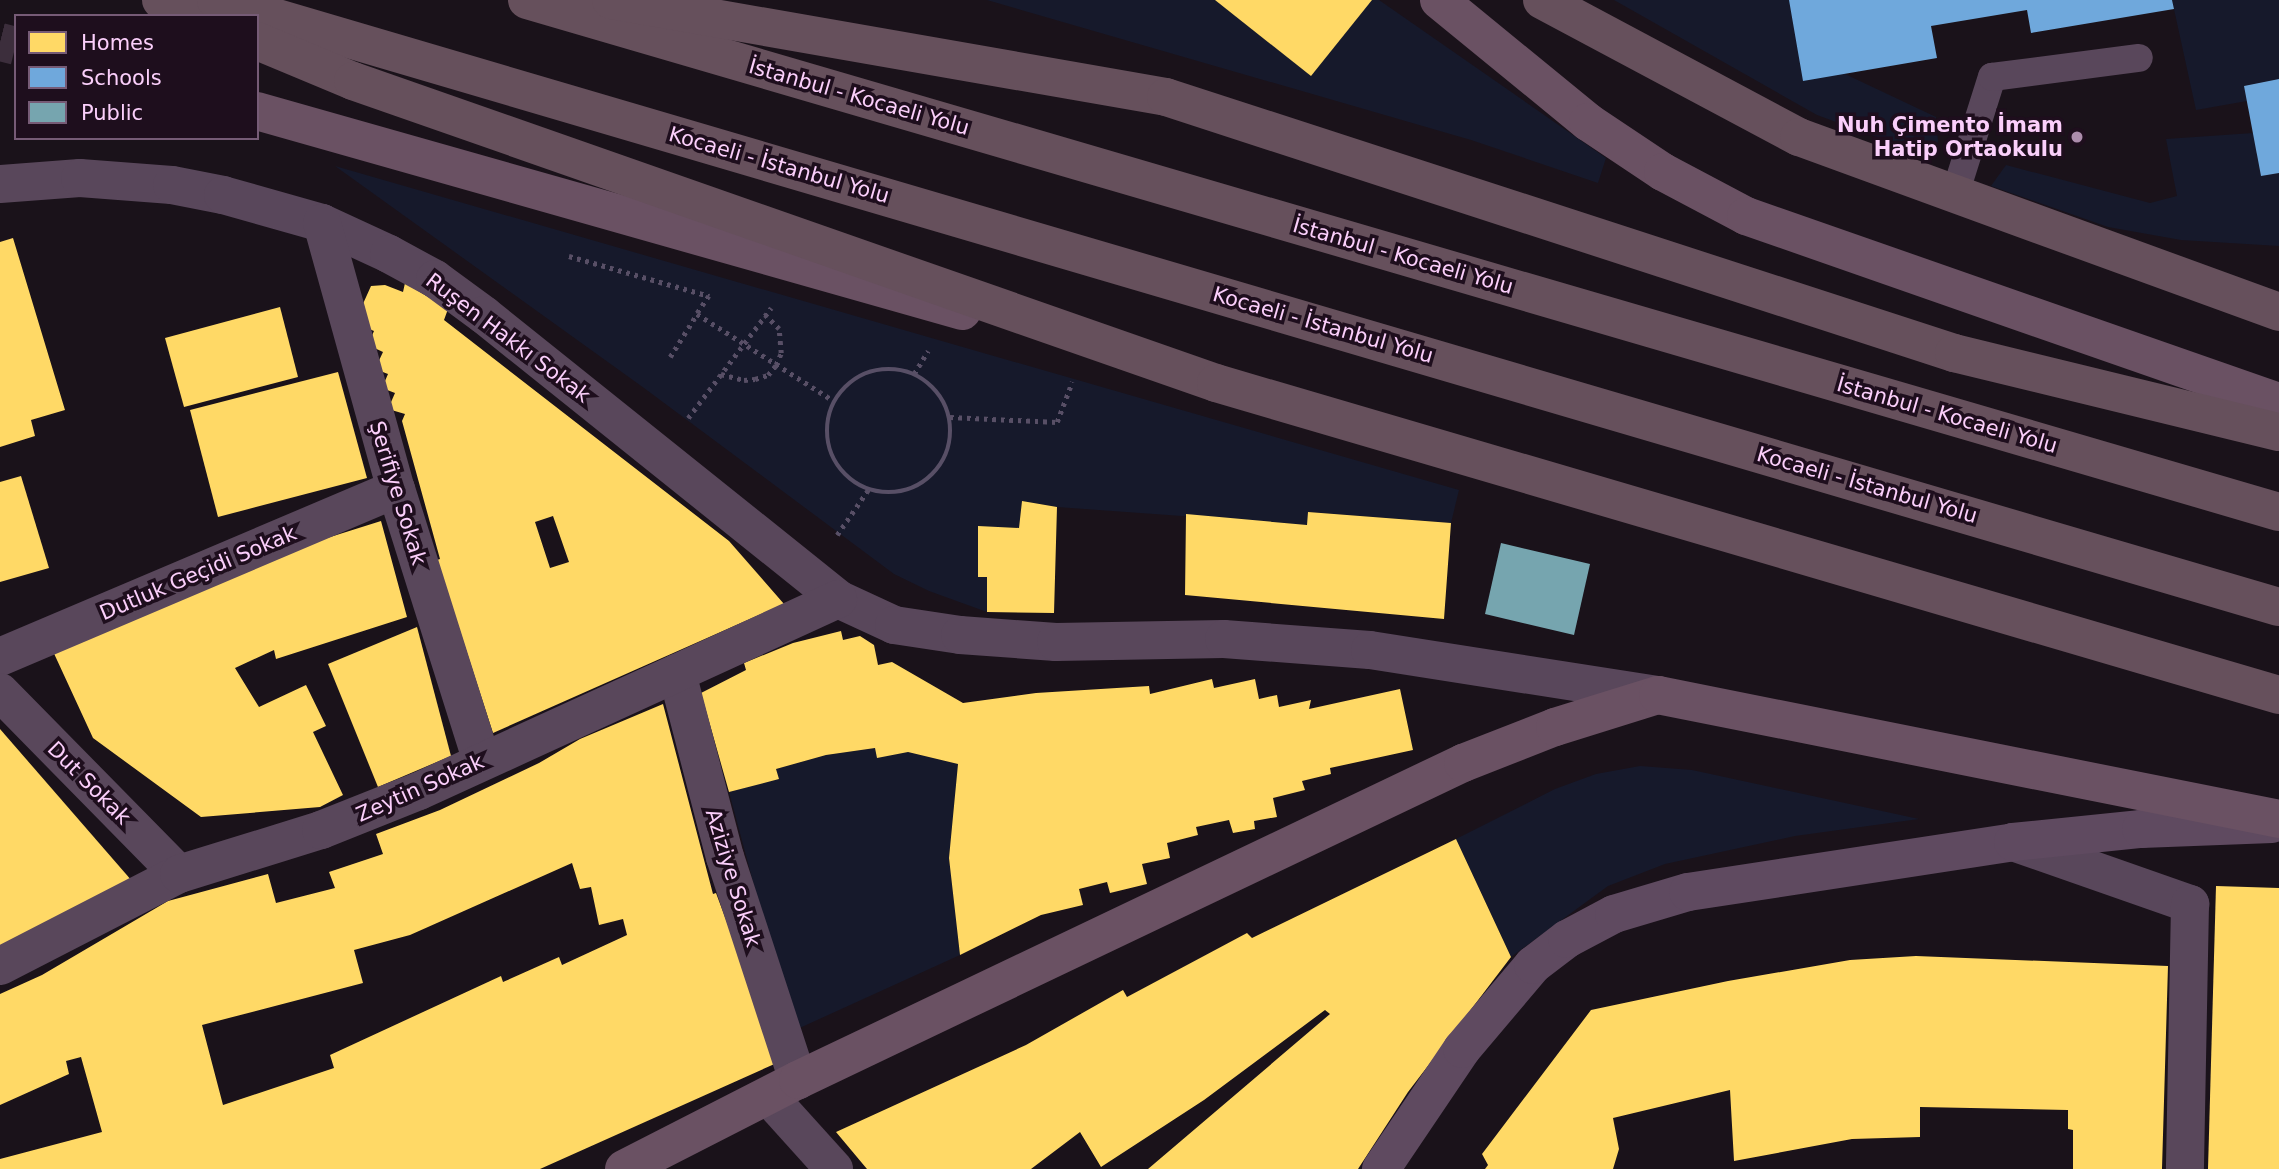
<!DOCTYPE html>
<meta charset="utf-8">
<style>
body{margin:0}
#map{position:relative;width:2279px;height:1169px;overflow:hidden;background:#1a121a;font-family:"DejaVu Sans",sans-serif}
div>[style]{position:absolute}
.green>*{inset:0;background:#16192b}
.homes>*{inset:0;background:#ffd966}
.schools>*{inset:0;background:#6fa8dc}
.public>*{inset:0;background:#76a5af}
.primary-tunnel>*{height:38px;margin-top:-19px;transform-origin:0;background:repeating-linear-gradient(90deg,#3c2e3c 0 38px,transparent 0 57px)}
.path>*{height:4.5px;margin-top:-2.25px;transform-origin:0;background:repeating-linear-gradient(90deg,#584f66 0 3.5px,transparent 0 8.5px)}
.path>.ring{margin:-2.25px;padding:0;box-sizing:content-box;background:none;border:4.5px solid #584f66;border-radius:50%}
.service>*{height:28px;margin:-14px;padding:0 14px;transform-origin:14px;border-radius:14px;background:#59475b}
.minor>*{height:38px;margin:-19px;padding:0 19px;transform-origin:19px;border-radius:19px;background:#59475b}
.secondary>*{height:38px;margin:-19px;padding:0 19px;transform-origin:19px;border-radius:19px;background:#5f4a60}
.primary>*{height:38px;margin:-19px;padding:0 19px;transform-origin:19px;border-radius:19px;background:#6a5163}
.trunk>*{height:38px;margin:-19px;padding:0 19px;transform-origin:19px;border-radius:19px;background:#66505c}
.dots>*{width:19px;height:19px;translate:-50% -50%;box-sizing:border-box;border:4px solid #1e0e1d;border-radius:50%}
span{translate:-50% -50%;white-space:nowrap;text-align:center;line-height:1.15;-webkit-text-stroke:7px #1e0e1d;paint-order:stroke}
.street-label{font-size:21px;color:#fbcffb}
.poi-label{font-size:21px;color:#fbcffb;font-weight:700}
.right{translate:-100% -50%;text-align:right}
.legend{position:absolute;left:14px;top:14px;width:245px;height:126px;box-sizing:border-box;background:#1e0e1d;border:2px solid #765b76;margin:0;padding:9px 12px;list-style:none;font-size:21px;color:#fbcffb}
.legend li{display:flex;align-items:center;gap:14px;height:35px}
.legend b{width:35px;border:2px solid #765b76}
</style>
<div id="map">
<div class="green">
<div style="clip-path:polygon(987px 0,1379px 0,1606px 158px,1598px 183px,1471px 140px)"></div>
<div style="clip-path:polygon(1614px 0,1789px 0,1845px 74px,1936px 117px,1938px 141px,1934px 158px,1817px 115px)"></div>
<div style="clip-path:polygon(2172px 0,2279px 0,2279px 79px,2244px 86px,2247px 101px,2196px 110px)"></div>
<div style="clip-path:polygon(2253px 133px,2261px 176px,2279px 173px,2279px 246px,2181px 240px,2108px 227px,1991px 186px,2006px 165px,2150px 203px,2177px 196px,2166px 139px)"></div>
<div style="clip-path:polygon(335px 166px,1459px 490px,1451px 523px,1309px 512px,1307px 525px,1057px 507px,1022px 501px,1019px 528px,978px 527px,978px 577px,987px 577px,987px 612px,929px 591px,894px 574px,644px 388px)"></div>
<div style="clip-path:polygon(875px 748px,884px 756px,908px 752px,958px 764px,949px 858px,960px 955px,793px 1031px,729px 792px,778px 779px,776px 769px,826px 755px)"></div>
<div style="clip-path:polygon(1640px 766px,1692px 770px,1919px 819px,1795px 836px,1665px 864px,1608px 886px,1511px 957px,1456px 839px,1555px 789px,1596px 774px)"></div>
</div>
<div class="homes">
<div style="clip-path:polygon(1215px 0,1372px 0,1311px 76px)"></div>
<div style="clip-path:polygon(13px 238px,65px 410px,31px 420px,35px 436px,0 447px,0 242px)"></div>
<div style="clip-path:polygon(evenodd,405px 283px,448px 309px,444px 320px,729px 541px,784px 604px,493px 733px,437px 560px,440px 559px,402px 421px,405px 414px,388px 409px,395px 393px,382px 388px,388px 374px,375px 369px,383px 352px,368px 345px,374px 331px,360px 325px,362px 306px,371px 286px,385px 285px,403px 292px,405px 283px,553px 516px,569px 562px,550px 568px,535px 522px,553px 516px)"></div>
<div style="clip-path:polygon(280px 307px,298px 377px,184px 407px,165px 338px)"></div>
<div style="clip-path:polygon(338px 372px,367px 478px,218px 517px,190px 410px)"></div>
<div style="clip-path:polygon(21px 476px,49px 568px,0 582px,0 482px)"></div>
<div style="clip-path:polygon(1022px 501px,1057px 507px,1054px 613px,987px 612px,987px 577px,978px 577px,978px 526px,1019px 528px)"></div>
<div style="clip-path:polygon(1308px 512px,1451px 523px,1444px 619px,1185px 595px,1186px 514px,1307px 525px)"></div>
<div style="clip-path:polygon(381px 521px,407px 617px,276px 659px,274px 650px,235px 668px,259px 707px,306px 685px,326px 726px,313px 732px,343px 795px,320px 807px,201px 817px,93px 738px,51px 647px,248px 563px)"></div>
<div style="clip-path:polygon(417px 627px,451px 756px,378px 787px,328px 664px)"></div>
<div style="clip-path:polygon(841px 631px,843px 640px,860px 636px,874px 645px,878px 665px,892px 662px,963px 703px,1036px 693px,1149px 686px,1150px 694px,1212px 679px,1214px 688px,1255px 679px,1259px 699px,1277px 695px,1279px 707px,1311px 700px,1309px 709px,1400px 689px,1413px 750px,1330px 768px,1331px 774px,1302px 781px,1305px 790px,1273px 798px,1277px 817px,1254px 821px,1255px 829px,1233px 833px,1229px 820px,1196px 827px,1198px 835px,1167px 843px,1170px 858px,1142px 864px,1147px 884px,1110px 893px,1107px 882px,1079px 889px,1083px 905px,1041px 915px,960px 955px,949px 858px,958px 764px,908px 752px,877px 758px,875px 748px,826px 755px,776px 769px,779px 779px,729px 792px,701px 693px,746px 670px,744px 663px,793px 643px)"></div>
<div style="clip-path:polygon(evenodd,663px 704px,713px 894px,716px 893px,779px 1062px,540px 1169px,0 1169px,0 1159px,102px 1132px,81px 1057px,66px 1061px,69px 1074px,0 1105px,0 994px,42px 975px,168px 901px,268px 874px,276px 903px,335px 888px,329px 872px,383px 854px,376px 834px,440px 810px,539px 763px,580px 739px,663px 704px,572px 863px,580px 889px,591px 887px,599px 925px,623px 919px,627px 935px,562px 965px,559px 957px,503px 982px,501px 976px,330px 1055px,334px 1068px,223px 1105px,202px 1025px,363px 983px,354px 950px,410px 935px,572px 863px)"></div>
<div style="clip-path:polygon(0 729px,132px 881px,0 949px)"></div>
<div style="clip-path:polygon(1456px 839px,1511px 957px,1408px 1092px,1358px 1169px,1148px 1169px,1330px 1014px,1325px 1010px,1204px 1100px,1101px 1167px,1080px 1132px,1031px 1169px,867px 1169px,836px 1132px,1026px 1045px,1123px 990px,1127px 997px,1247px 933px,1252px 938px)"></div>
<div style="clip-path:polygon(2216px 886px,2279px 888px,2279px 1169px,2208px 1169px)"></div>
<div style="clip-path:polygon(1916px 956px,2168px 966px,2162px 1169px,2073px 1169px,2073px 1130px,2068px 1129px,2068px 1110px,1920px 1107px,1920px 1137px,1852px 1139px,1734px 1161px,1730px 1090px,1613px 1118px,1619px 1149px,1613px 1169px,1485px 1169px,1488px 1165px,1482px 1154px,1591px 1010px,1728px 981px,1850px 960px)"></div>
</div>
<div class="schools">
<div style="clip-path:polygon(1789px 0,2172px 0,2174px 9px,2031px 33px,2027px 10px,1931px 26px,1937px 58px,1803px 81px)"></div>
<div style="clip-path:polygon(2279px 79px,2279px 173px,2261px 176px,2244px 86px)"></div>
</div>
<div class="public">
<div style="clip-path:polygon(1501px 543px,1590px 564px,1574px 635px,1485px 614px)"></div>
</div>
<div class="primary-tunnel">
<div style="left:0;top:42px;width:16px;rotate:14deg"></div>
</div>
<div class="path">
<div style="left:569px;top:256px;width:146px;rotate:15.9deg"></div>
<div style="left:709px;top:296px;width:22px;rotate:124deg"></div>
<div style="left:670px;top:357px;width:51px;rotate:-57.9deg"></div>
<div style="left:697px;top:314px;width:162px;rotate:32.4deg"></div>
<div class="ring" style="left:827px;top:369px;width:119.5px;height:119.5px"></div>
<div style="left:721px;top:374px;width:24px;rotate:15deg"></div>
<div style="left:744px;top:380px;width:11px;rotate:-5deg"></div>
<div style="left:755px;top:379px;width:14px;rotate:-17deg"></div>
<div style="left:768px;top:375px;width:13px;rotate:-51deg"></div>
<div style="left:776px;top:365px;width:13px;rotate:-67deg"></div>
<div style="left:781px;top:353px;width:24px;rotate:-95deg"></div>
<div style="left:779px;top:329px;width:20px;rotate:-135deg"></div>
<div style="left:914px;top:374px;width:27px;rotate:-59deg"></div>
<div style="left:950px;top:417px;width:107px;rotate:2.7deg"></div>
<div style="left:1057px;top:422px;width:43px;rotate:-69.4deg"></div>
<div style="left:688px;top:418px;width:138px;rotate:-53deg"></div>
<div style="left:837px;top:535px;width:55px;rotate:-55.4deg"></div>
</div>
<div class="service">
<div style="left:1955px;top:194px;width:123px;rotate:-72.5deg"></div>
<div style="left:1992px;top:77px;width:148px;rotate:-7.4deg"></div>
</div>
<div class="minor">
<div style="left:0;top:184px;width:80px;rotate:-4.3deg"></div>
<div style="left:80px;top:178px;width:92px;rotate:4.4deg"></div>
<div style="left:172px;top:185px;width:52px;rotate:11.1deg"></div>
<div style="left:223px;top:195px;width:103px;rotate:15.8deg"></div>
<div style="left:322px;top:223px;width:74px;rotate:24.8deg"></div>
<div style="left:389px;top:254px;width:52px;rotate:28.5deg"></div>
<div style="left:435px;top:279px;width:61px;rotate:36.3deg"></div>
<div style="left:484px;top:315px;width:454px;rotate:38.7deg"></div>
<div style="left:838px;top:599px;width:62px;rotate:24.9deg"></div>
<div style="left:894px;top:625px;width:67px;rotate:8.6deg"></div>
<div style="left:960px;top:635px;width:96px;rotate:4.2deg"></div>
<div style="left:1056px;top:642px;width:168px;rotate:-1deg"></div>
<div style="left:1224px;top:639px;width:146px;rotate:4.3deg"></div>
<div style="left:1370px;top:650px;width:291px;rotate:8.9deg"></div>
<div style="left:322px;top:223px;width:276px;rotate:74.5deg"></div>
<div style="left:396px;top:489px;width:285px;rotate:72.5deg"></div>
<div style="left:0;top:657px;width:430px;rotate:-23deg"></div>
<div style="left:677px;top:673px;width:190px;rotate:75.4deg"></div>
<div style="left:725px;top:857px;width:235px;rotate:71.9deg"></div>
<div style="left:0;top:692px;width:255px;rotate:45.5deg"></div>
<div style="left:2013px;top:842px;width:188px;rotate:19.3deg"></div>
<div style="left:2190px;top:904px;width:265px;rotate:91.1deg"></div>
<div style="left:0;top:966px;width:201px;rotate:-27.2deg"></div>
<div style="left:179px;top:874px;width:149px;rotate:-17.2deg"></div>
<div style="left:321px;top:830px;width:105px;rotate:-21.7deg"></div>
<div style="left:419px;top:791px;width:461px;rotate:-24.6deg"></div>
<div style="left:769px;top:1097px;width:97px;rotate:47.9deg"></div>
</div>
<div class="secondary">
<div style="left:1381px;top:1169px;width:145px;rotate:-56deg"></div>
<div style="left:1462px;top:1049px;width:110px;rotate:-49.8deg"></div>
<div style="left:1533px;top:965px;width:43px;rotate:-37.4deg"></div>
<div style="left:1567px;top:939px;width:53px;rotate:-28deg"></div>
<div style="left:1614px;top:914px;width:77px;rotate:-16.6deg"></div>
<div style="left:1688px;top:892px;width:329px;rotate:-8.7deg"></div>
<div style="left:2013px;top:842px;width:129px;rotate:-5.8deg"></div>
<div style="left:2141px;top:829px;width:131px;rotate:-2.2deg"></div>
</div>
<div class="primary">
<div style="left:1439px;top:0;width:193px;rotate:39.3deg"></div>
<div style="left:1588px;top:122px;width:90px;rotate:33.7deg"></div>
<div style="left:1663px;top:172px;width:94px;rotate:27.9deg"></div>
<div style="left:1746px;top:216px;width:565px;rotate:19.24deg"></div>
<div style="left:257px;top:111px;width:733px;rotate:15.84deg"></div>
<div style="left:624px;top:1169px;width:195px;rotate:-27.1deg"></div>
<div style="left:798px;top:1080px;width:737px;rotate:-25.49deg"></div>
<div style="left:1463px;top:763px;width:99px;rotate:-21.4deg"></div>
<div style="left:1555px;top:727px;width:108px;rotate:-17.3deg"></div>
<div style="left:1658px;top:695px;width:633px;rotate:11.29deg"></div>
</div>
<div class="trunk">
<div style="left:161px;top:0;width:40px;rotate:23.4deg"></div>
<div style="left:216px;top:0;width:2150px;rotate:16.4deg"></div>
<div style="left:527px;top:0;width:1825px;rotate:16.29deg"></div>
<div style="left:611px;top:0;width:563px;rotate:9.91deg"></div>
<div style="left:1166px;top:97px;width:829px;rotate:18deg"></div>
<div style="left:1954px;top:353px;width:334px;rotate:13.7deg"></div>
<div style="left:1542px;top:0;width:291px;rotate:28.1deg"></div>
<div style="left:1799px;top:137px;width:511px;rotate:20.03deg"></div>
<div style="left:257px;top:41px;width:104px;rotate:22.6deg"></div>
<div style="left:353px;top:81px;width:914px;rotate:19.29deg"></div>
<div style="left:1216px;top:383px;width:1108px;rotate:16.36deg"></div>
</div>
<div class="dots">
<div style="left:2077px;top:137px;background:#ac8dac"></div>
</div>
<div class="street-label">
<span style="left:859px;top:97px;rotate:16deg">İstanbul - Kocaeli Yolu</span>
<span style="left:779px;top:165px;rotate:16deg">Kocaeli - İstanbul Yolu</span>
<span style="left:1403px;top:256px;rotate:16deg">İstanbul - Kocaeli Yolu</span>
<span style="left:1323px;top:325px;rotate:16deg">Kocaeli - İstanbul Yolu</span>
<span style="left:508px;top:338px;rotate:37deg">Ruşen Hakkı Sokak</span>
<span style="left:1947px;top:415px;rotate:16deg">İstanbul - Kocaeli Yolu</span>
<span style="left:1867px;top:485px;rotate:16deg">Kocaeli - İstanbul Yolu</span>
<span style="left:398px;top:493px;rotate:73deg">Şerifiye Sokak</span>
<span style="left:198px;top:573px;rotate:-23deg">Dutluk Geçidi Sokak</span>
<span style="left:89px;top:783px;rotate:45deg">Dut Sokak</span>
<span style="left:420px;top:788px;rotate:-24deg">Zeytin Sokak</span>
<span style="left:733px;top:878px;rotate:73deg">Aziziye Sokak</span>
</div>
<div class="poi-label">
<span class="right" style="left:2063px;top:137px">Nuh Çimento İmam<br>Hatip Ortaokulu</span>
</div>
<ul class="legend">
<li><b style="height:19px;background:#ffd966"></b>Homes</li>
<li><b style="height:19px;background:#6fa8dc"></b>Schools</li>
<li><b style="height:19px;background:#76a5af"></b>Public</li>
</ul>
</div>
